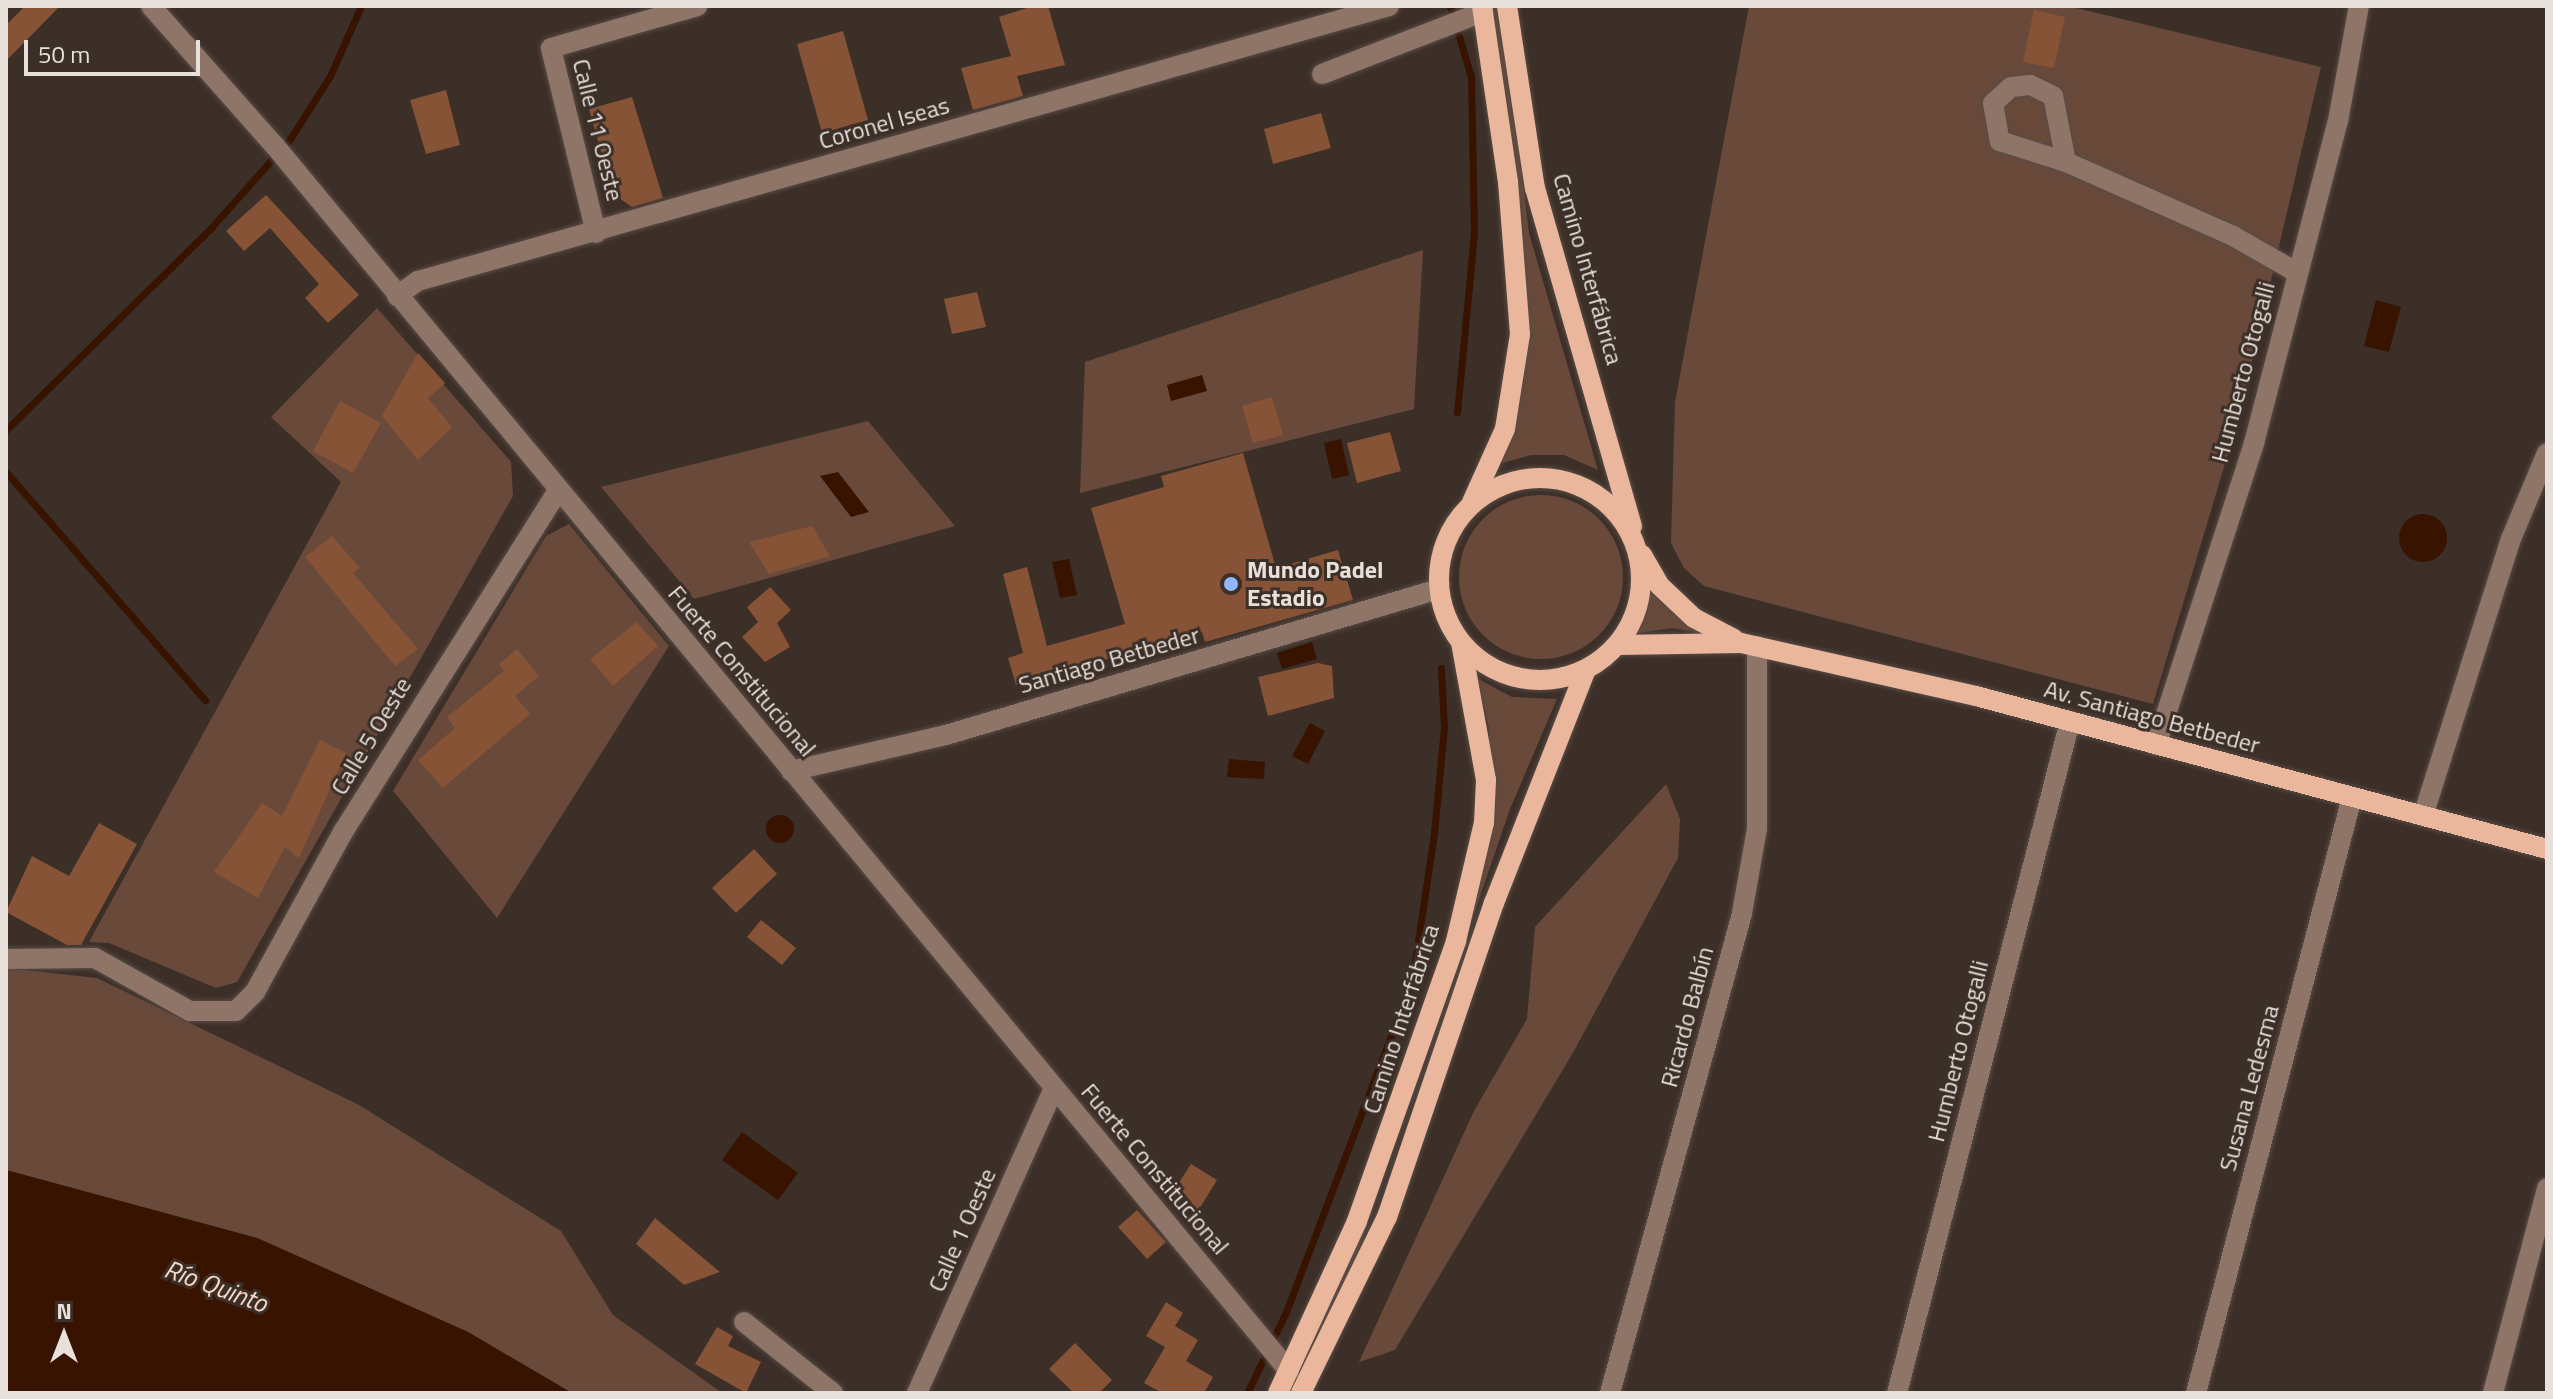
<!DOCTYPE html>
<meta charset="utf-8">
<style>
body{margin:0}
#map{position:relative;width:2553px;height:1399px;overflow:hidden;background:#3c2f28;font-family:"Titillium Web",sans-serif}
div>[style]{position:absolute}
.green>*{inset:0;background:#694a3a}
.round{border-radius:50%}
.water>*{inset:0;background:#371300}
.stream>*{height:7px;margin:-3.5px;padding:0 3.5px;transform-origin:3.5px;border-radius:3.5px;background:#371300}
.building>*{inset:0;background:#875336}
.roads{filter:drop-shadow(0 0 2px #584b45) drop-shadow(0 0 2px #584b45)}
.minor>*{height:20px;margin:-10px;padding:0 10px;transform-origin:10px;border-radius:10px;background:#8e7568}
.major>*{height:20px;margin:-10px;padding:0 10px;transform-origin:10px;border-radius:10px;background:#eab79d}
.major>.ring{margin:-10px;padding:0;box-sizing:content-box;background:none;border:20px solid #eab79d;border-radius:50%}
.dots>*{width:22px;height:22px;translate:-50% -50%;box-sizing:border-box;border:4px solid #3c2f28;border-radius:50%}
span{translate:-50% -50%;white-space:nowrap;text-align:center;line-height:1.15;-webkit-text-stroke:6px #3c2f28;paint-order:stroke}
.street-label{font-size:24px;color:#e8e0db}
.poi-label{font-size:24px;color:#e8e0db;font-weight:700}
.left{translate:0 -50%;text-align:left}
.water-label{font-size:26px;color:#f9d7c5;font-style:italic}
.frame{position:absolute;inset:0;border:8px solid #e8e0db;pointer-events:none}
.north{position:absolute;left:24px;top:1295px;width:80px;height:80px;-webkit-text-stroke:6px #3c2f28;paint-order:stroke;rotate:0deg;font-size:22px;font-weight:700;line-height:32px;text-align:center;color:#e8e0db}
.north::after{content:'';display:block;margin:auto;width:28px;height:36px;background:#e8e0db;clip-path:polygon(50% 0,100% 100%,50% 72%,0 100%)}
.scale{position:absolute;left:24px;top:40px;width:176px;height:36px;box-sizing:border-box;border:4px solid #e8e0db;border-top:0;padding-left:10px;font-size:24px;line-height:28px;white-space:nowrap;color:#e8e0db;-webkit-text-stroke:6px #3c2f28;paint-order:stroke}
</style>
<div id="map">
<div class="green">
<div style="clip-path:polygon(1489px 6px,1496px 6px,1512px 88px,1529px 233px,1598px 470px,1564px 455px,1531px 455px,1502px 463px,1524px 380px,1526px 322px)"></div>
<div style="clip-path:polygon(1749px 6px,2068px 6px,2321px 67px,2239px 417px,2153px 704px,1704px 586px,1684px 568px,1671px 543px,1675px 402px)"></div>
<div style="clip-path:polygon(1423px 250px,1414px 409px,1080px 493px,1085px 362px)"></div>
<div style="clip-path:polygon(377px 308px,511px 462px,513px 496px,237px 982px,216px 988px,109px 943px,89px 942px,341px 482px,271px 417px)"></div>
<div style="clip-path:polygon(868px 421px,955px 526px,694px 599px,601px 487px)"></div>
<div class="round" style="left:1459px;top:495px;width:164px;height:164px"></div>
<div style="clip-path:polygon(569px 524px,669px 646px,497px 918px,393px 791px,546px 536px)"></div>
<div style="clip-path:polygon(1649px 589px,1677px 615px,1708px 634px,1672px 628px,1638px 633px)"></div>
<div style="clip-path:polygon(1478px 679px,1512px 697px,1557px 699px,1510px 809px,1351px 1272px,1287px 1393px,1493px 813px,1489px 728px)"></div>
<div style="clip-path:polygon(1666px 784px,1680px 819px,1678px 858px,1574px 1051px,1395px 1350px,1359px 1362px,1474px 1111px,1527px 1019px,1535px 927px)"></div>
<div style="clip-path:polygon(6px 968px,97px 978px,359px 1105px,561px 1231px,613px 1315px,722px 1393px,572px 1393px,468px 1332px,257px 1238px,6px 1170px)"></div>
</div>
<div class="water">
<div style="clip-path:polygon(2376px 300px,2401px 307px,2389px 352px,2364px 346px)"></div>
<div style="clip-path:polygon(1202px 375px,1207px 391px,1171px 401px,1167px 385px)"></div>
<div style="clip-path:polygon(1341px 439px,1349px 475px,1332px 479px,1324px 443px)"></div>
<div style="clip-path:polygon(838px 472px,869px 512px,851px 517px,820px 476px)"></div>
<div class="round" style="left:2399px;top:514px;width:48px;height:48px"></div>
<div style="clip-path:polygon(1069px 559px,1077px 595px,1060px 598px,1052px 562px)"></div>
<div style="clip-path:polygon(1312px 642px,1317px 659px,1282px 669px,1277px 653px)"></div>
<div style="clip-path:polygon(1310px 723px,1325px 731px,1308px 764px,1292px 756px)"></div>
<div style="clip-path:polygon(1229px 759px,1265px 762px,1264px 779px,1227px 777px)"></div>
<div class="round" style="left:766px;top:815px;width:28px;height:28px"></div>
<div style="clip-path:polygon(742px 1132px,798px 1173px,778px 1200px,722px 1160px)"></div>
<div style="clip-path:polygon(6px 1170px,257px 1238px,468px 1332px,572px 1393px,6px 1393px)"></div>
</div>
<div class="stream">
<div style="left:1450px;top:6px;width:74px;rotate:73.5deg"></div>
<div style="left:1471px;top:77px;width:156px;rotate:88.9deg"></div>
<div style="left:1474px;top:233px;width:180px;rotate:95.4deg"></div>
<div style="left:6px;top:430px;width:286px;rotate:-44.6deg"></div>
<div style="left:210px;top:229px;width:120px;rotate:-48.4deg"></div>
<div style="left:290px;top:139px;width:75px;rotate:-57.6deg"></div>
<div style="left:330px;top:76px;width:77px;rotate:-66.1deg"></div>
<div style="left:6px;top:472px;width:303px;rotate:48.9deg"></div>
<div style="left:1247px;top:1393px;width:90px;rotate:-64.3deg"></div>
<div style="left:1286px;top:1312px;width:354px;rotate:-69.2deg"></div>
<div style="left:1412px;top:981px;width:150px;rotate:-81.5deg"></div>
<div style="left:1434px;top:833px;width:105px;rotate:-84.6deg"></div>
<div style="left:1444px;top:728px;width:60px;rotate:-92.9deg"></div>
</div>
<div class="building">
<div style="clip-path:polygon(25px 6px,60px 6px,6px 61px,6px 25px)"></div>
<div style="clip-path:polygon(1033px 6px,1048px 6px,1065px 65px,1017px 76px,1023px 96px,973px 110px,961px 68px,1011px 56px,999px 17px)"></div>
<div style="clip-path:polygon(2034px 10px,2065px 17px,2054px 68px,2023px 62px)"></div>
<div style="clip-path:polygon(843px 31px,868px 120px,822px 133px,797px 44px)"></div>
<div style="clip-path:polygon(446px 90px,460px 145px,426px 154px,410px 100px)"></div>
<div style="clip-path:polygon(632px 97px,663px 198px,632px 207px,613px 194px,589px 109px)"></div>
<div style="clip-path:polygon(1321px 113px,1331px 148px,1273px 164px,1264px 129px)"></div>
<div style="clip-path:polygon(266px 195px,359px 295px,328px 323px,305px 298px,319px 284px,270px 228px,244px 251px,226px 231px)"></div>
<div style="clip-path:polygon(977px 292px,986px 327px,952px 334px,944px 299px)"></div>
<div style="clip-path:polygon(418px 353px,445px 383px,428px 398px,452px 427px,418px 460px,382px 416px)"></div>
<div style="clip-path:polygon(1272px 397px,1283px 435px,1253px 443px,1242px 406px)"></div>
<div style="clip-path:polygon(340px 401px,381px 423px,353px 473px,313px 451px)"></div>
<div style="clip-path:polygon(1390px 432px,1401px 471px,1357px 483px,1347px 443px)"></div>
<div style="clip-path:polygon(1243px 453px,1276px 568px,1338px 550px,1353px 600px,1205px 642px,1202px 632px,1016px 685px,1008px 658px,1023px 653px,1003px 574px,1027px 567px,1047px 646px,1125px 624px,1091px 508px,1164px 487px,1161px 476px)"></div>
<div style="clip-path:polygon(812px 526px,830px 556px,769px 574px,749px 542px)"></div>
<div style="clip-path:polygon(332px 536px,360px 568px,353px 573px,418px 649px,395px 666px,305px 557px)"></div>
<div style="clip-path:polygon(770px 587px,791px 610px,777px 623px,790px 647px,765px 662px,742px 637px,758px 622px,747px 607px)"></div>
<div style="clip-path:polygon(637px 622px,658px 646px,613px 686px,590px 659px)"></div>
<div style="clip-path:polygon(517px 649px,539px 676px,515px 696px,530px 714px,443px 788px,418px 760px,455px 728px,447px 717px,504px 671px,499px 664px)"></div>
<div style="clip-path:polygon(1318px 663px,1332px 666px,1334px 698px,1268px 716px,1258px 677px)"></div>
<div style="clip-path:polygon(320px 740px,346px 753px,299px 858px,285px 847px,258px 898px,214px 872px,262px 803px,282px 816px)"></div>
<div style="clip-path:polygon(99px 823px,137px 844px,81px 945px,67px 945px,6px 912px,32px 856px,69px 876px)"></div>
<div style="clip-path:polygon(754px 849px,777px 874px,736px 913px,712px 888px)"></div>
<div style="clip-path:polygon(761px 920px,796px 948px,782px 965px,747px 937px)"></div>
<div style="clip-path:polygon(1191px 1164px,1217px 1180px,1198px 1211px,1171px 1195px)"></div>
<div style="clip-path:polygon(1137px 1210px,1166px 1242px,1147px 1259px,1118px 1227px)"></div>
<div style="clip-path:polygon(655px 1218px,720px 1272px,684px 1285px,636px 1244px)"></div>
<div style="clip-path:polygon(1166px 1302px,1183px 1313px,1175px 1326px,1198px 1340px,1186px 1361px,1213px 1377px,1204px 1393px,1162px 1393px,1144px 1383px,1165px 1347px,1146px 1336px)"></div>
<div style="clip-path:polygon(717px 1327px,733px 1336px,728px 1346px,761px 1362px,746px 1393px,695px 1364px)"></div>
<div style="clip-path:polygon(1075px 1343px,1112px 1380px,1099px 1393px,1074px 1393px,1049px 1369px)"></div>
</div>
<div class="roads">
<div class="minor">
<div style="left:151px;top:6px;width:187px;rotate:48.5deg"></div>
<div style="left:275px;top:146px;width:1590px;rotate:50.38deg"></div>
<div style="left:1322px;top:74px;width:173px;rotate:-21.1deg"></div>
<div style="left:2066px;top:162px;width:67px;rotate:-101.1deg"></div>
<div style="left:2053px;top:96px;width:25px;rotate:-154deg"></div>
<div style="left:2030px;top:85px;width:19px;rotate:174deg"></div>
<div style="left:2011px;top:87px;width:24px;rotate:138deg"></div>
<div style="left:1993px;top:103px;width:39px;rotate:80deg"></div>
<div style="left:2000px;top:141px;width:69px;rotate:17.7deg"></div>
<div style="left:2066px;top:162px;width:183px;rotate:23.9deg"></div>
<div style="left:2233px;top:236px;width:73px;rotate:29.7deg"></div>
<div style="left:596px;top:233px;width:190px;rotate:-103.7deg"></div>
<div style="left:551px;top:48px;width:152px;rotate:-16deg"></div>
<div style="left:397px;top:296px;width:26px;rotate:-36deg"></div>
<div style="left:418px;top:281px;width:1009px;rotate:-15.81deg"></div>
<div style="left:2156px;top:745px;width:318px;rotate:-72deg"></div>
<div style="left:2254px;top:443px;width:333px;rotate:-75.4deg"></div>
<div style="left:2338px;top:121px;width:117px;rotate:-79.7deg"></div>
<div style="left:791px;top:771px;width:159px;rotate:-13.1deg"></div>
<div style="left:946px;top:735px;width:514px;rotate:-16.5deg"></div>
<div style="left:2423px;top:816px;width:291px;rotate:-72.4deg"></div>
<div style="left:2511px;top:539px;width:93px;rotate:-67.3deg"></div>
<div style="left:6px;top:959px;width:89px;rotate:-0.6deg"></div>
<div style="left:95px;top:958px;width:109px;rotate:29.2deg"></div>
<div style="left:190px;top:1011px;width:46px"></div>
<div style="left:236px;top:1011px;width:27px;rotate:-45deg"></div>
<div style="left:255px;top:992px;width:183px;rotate:-61.2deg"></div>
<div style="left:343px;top:832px;width:404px;rotate:-57.8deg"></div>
<div style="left:744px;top:1322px;width:114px;rotate:38.6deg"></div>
<div style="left:917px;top:1393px;width:334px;rotate:-65.8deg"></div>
<div style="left:1610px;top:1393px;width:498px;rotate:-74.6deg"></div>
<div style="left:1742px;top:913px;width:85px;rotate:-79.9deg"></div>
<div style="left:1757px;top:829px;width:183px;rotate:-90deg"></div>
<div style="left:1897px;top:1393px;width:694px;rotate:-75.56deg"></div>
<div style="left:2196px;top:1393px;width:616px;rotate:-75.33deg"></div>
<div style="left:2493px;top:1393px;width:212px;rotate:-75.2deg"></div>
</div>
<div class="major">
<div style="left:1507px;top:6px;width:184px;rotate:81.3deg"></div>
<div style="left:1535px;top:188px;width:352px;rotate:74deg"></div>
<div class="ring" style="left:1439px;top:478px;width:182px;height:182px"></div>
<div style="left:1472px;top:502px;width:80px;rotate:-65.7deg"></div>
<div style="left:1505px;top:429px;width:96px;rotate:-81deg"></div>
<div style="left:1520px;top:334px;width:152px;rotate:-94.5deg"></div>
<div style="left:1508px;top:182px;width:178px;rotate:-98.4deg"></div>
<div style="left:1642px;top:555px;width:34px;rotate:60deg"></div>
<div style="left:1659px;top:585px;width:48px;rotate:43.3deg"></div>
<div style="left:1694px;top:618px;width:45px;rotate:27.7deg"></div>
<div style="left:1618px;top:645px;width:123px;rotate:-0.9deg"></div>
<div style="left:1741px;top:643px;width:241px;rotate:12.7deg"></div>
<div style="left:1976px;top:696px;width:591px;rotate:15deg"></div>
<div style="left:1278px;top:1393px;width:189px;rotate:-65.3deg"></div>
<div style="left:1357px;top:1221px;width:297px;rotate:-70.5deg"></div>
<div style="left:1456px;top:941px;width:121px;rotate:-76.7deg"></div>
<div style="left:1484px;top:823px;width:43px;rotate:-87.3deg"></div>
<div style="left:1486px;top:780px;width:139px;rotate:-100.3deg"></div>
<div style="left:1301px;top:1393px;width:196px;rotate:-64deg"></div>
<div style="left:1387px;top:1217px;width:332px;rotate:-71.2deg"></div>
<div style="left:1494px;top:903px;width:251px;rotate:-68.5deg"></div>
</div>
</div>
<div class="dots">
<div style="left:1231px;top:584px;background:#8db9fc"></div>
</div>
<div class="street-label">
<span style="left:884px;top:123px;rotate:-16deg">Coronel Iseas</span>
<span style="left:598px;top:130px;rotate:76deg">Calle 11 Oeste</span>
<span style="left:1588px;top:269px;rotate:74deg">Camino Interfábrica</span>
<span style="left:2243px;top:372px;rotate:-75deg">Humberto Otogalli</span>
<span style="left:1109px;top:660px;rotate:-16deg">Santiago Betbeder</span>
<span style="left:742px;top:671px;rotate:50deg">Fuerte Constitucional</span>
<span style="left:2152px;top:717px;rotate:15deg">Av. Santiago Betbeder</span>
<span style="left:371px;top:736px;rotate:-59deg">Calle 5 Oeste</span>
<span style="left:1687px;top:1017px;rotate:-75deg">Ricardo Balbín</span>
<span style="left:1401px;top:1019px;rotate:-72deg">Camino Interfábrica</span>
<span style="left:1958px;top:1051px;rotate:-76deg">Humberto Otogalli</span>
<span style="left:2249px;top:1088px;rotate:-75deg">Susana Ledesma</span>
<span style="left:1155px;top:1169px;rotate:50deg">Fuerte Constitucional</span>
<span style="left:962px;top:1230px;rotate:-66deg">Calle 1 Oeste</span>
</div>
<div class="poi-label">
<span class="left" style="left:1247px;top:584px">Mundo Padel<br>Estadio</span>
</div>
<div class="water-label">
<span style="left:216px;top:1286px;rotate:20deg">Río Quinto</span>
</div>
<div class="frame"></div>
<div class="north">N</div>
<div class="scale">50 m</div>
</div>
